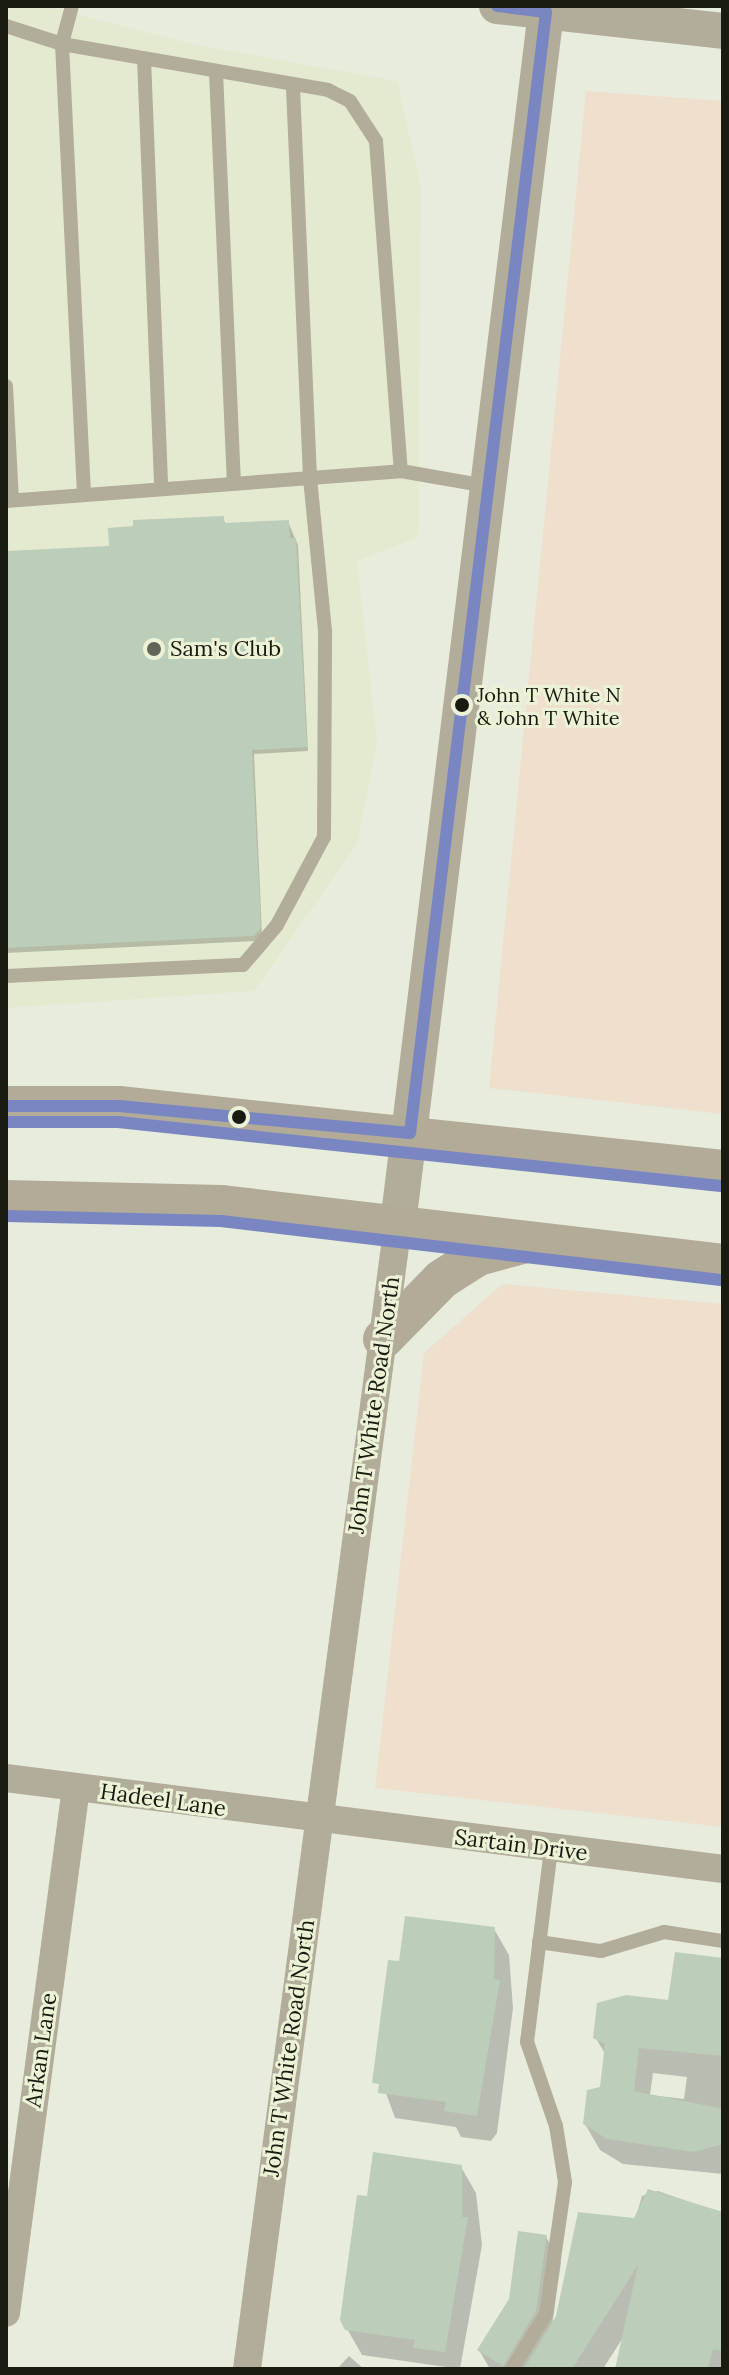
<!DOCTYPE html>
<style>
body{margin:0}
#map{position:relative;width:729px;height:2375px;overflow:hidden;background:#e8ecdc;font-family:Lora,serif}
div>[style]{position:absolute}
.built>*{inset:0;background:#e4ead0}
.green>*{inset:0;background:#efdfcd}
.shadow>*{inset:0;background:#0003}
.building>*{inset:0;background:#bccdb9}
.service>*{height:14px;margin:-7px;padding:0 7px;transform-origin:7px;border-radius:7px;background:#b2ac9a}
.minor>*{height:28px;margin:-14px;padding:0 14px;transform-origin:14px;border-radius:14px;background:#b2ac9a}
.tertiary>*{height:36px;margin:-18px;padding:0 18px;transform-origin:18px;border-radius:18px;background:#b2ac9a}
.secondary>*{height:40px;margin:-20px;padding:0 20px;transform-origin:20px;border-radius:20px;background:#b1ab98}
.bus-1>*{height:12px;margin:-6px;padding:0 6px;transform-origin:6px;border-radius:6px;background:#7986c2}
.bus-2>*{height:12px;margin:-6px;padding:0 6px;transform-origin:6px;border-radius:6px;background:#7986c2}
.dots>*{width:22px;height:22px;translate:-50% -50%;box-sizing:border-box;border:4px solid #ecf2d6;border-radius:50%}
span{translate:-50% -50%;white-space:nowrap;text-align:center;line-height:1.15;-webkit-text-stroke:6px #ecf2d6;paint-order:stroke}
.bus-label{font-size:20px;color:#191b11}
.left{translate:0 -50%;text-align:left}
.poi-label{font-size:22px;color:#191b11}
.street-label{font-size:22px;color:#191b11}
.frame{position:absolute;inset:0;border:8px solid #191b11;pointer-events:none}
</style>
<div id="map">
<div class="built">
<div style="clip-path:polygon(6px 6px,44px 6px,192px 44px,397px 81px,421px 187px,418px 537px,357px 561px,377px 743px,357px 844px,254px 991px,6px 1008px)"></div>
</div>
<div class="green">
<div style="clip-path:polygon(586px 91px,723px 101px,723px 1114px,489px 1088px)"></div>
<div style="clip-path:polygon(502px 1284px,723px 1304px,723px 1827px,375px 1788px,424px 1353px)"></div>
</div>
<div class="shadow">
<div style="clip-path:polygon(223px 518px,226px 525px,288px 522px,298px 545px,308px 751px,254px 754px,262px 934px,257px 941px,6px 953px,6px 553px,111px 548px)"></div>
<div style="clip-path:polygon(494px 1929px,509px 1955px,513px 2008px,497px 2133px,491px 2141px,461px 2137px,456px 2127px,395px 2118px,375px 2063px,400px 1963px)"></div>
<div style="clip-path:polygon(evenodd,723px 1960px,723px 2174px,623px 2164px,600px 2150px,585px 2124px,601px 2089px,606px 2055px,595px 2037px,670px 2002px,723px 1960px,653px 2073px,687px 2077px,684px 2099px,650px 2095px,653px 2073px)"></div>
<div style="clip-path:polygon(461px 2167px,476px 2193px,482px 2245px,460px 2369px,362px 2355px,342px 2320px)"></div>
<div style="clip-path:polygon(658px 2191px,723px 2214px,723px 2369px,617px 2369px,624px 2336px,603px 2369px,490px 2369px,479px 2350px,546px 2237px,561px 2262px,552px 2326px,635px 2220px,642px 2196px)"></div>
<div style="clip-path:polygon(349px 2356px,364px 2369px,337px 2369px)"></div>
</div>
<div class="building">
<div style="clip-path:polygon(224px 516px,224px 523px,289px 520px,290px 538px,296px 538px,307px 747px,252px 750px,261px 928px,254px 936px,6px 948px,6px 551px,109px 546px,108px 528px,133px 526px,133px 520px)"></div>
<div style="clip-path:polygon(405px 1916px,495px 1927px,494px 1979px,500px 1980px,477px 2116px,444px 2111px,446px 2102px,378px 2093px,379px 2084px,372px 2083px,388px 1960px,399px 1961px)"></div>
<div style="clip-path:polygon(675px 1952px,723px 1958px,723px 2056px,639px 2048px,634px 2091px,723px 2109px,723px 2144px,694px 2152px,607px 2139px,583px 2124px,587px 2090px,600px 2087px,605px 2044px,593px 2038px,597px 2003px,626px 1995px,668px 2000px)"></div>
<div style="clip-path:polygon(373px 2152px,462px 2165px,462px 2217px,468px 2217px,445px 2352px,413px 2348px,415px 2340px,345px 2330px,340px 2320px,357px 2195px,367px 2196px)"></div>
<div style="clip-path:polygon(648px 2189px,723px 2212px,723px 2351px,713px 2349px,708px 2369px,615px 2369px,638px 2265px,572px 2369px,524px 2369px,556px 2316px,578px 2212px,634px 2218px)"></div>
<div style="clip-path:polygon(518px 2231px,547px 2235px,536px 2311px,503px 2366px,477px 2350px,509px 2299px)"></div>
</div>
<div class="service">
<div style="left:72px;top:6px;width:39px;rotate:105deg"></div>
<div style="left:62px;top:44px;width:451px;rotate:87.2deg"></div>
<div style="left:6px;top:26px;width:59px;rotate:17.8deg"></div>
<div style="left:62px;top:44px;width:270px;rotate:9.8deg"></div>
<div style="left:328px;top:90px;width:25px;rotate:27deg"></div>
<div style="left:350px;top:101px;width:48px;rotate:57deg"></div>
<div style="left:376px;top:141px;width:331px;rotate:85.7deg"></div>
<div style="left:144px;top:59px;width:429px;rotate:87.7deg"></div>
<div style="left:216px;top:72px;width:410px;rotate:87.5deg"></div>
<div style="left:6px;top:386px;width:114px;rotate:87deg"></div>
<div style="left:6px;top:501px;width:396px;rotate:-4.3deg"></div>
<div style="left:401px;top:471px;width:86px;rotate:10deg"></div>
<div style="left:6px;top:976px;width:237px;rotate:-2.7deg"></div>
<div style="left:243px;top:965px;width:52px;rotate:-49.6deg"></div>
<div style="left:277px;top:925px;width:100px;rotate:-61.9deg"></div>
<div style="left:324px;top:837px;width:206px;rotate:-89.7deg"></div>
<div style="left:325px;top:631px;width:155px;rotate:-95.6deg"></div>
<div style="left:310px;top:477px;width:392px;rotate:-92.5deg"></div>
<div style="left:539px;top:1942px;width:63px;rotate:8.3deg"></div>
<div style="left:601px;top:1951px;width:66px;rotate:-16.8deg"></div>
<div style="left:664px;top:1932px;width:60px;rotate:8.7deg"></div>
<div style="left:512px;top:2369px;width:65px;rotate:-58.3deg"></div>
<div style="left:546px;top:2314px;width:133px;rotate:-81.8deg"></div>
<div style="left:565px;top:2182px;width:57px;rotate:-99.1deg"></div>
<div style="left:556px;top:2126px;width:89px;rotate:-109deg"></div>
<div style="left:527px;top:2042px;width:194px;rotate:-82.9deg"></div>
</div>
<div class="minor">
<div style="left:6px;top:1778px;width:723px;rotate:7.23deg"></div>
<div style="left:6px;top:2313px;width:530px;rotate:-82.41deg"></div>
<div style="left:247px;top:2369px;width:1155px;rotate:-82.49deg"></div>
</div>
<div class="tertiary">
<div style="left:497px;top:6px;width:227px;rotate:6.3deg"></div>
<div style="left:398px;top:1224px;width:1221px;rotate:-83.04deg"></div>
</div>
<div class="secondary">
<div style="left:6px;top:1106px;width:113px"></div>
<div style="left:119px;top:1106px;width:607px;rotate:6.05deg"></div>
<div style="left:6px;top:1200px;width:216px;rotate:1.3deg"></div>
<div style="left:222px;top:1205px;width:504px;rotate:6.72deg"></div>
<div style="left:383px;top:1339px;width:84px;rotate:-45.5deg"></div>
<div style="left:442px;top:1279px;width:43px;rotate:-32.6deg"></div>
<div style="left:478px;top:1256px;width:46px;rotate:-15.3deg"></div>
</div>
<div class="bus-1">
<div style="left:6px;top:1106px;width:113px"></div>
<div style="left:119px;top:1106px;width:292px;rotate:5.3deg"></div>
<div style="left:410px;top:1133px;width:1129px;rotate:-83.08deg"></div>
<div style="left:546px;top:12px;width:49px;rotate:-173deg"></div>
</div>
<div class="bus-2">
<div style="left:6px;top:1122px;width:112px"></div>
<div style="left:118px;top:1122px;width:606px;rotate:6.06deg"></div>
<div style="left:6px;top:1216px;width:215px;rotate:1.3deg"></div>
<div style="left:221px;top:1221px;width:503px;rotate:6.73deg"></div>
</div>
<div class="dots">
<div style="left:154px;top:649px;background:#616458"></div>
<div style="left:462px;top:705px;background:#191b11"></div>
<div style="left:239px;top:1117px;background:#191b11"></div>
</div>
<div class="bus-label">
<span class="left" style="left:477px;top:706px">John T White N<br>&amp; John T White</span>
</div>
<div class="poi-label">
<span class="left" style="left:170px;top:649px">Sam's Club</span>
</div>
<div class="street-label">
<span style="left:374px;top:1405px;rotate:-82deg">John T White Road North</span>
<span style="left:163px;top:1800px;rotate:8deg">Hadeel Lane</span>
<span style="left:521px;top:1845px;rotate:7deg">Sartain Drive</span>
<span style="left:289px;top:2048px;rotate:-82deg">John T White Road North</span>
<span style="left:41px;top:2050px;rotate:-82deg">Arkan Lane</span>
</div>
<div class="frame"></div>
</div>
